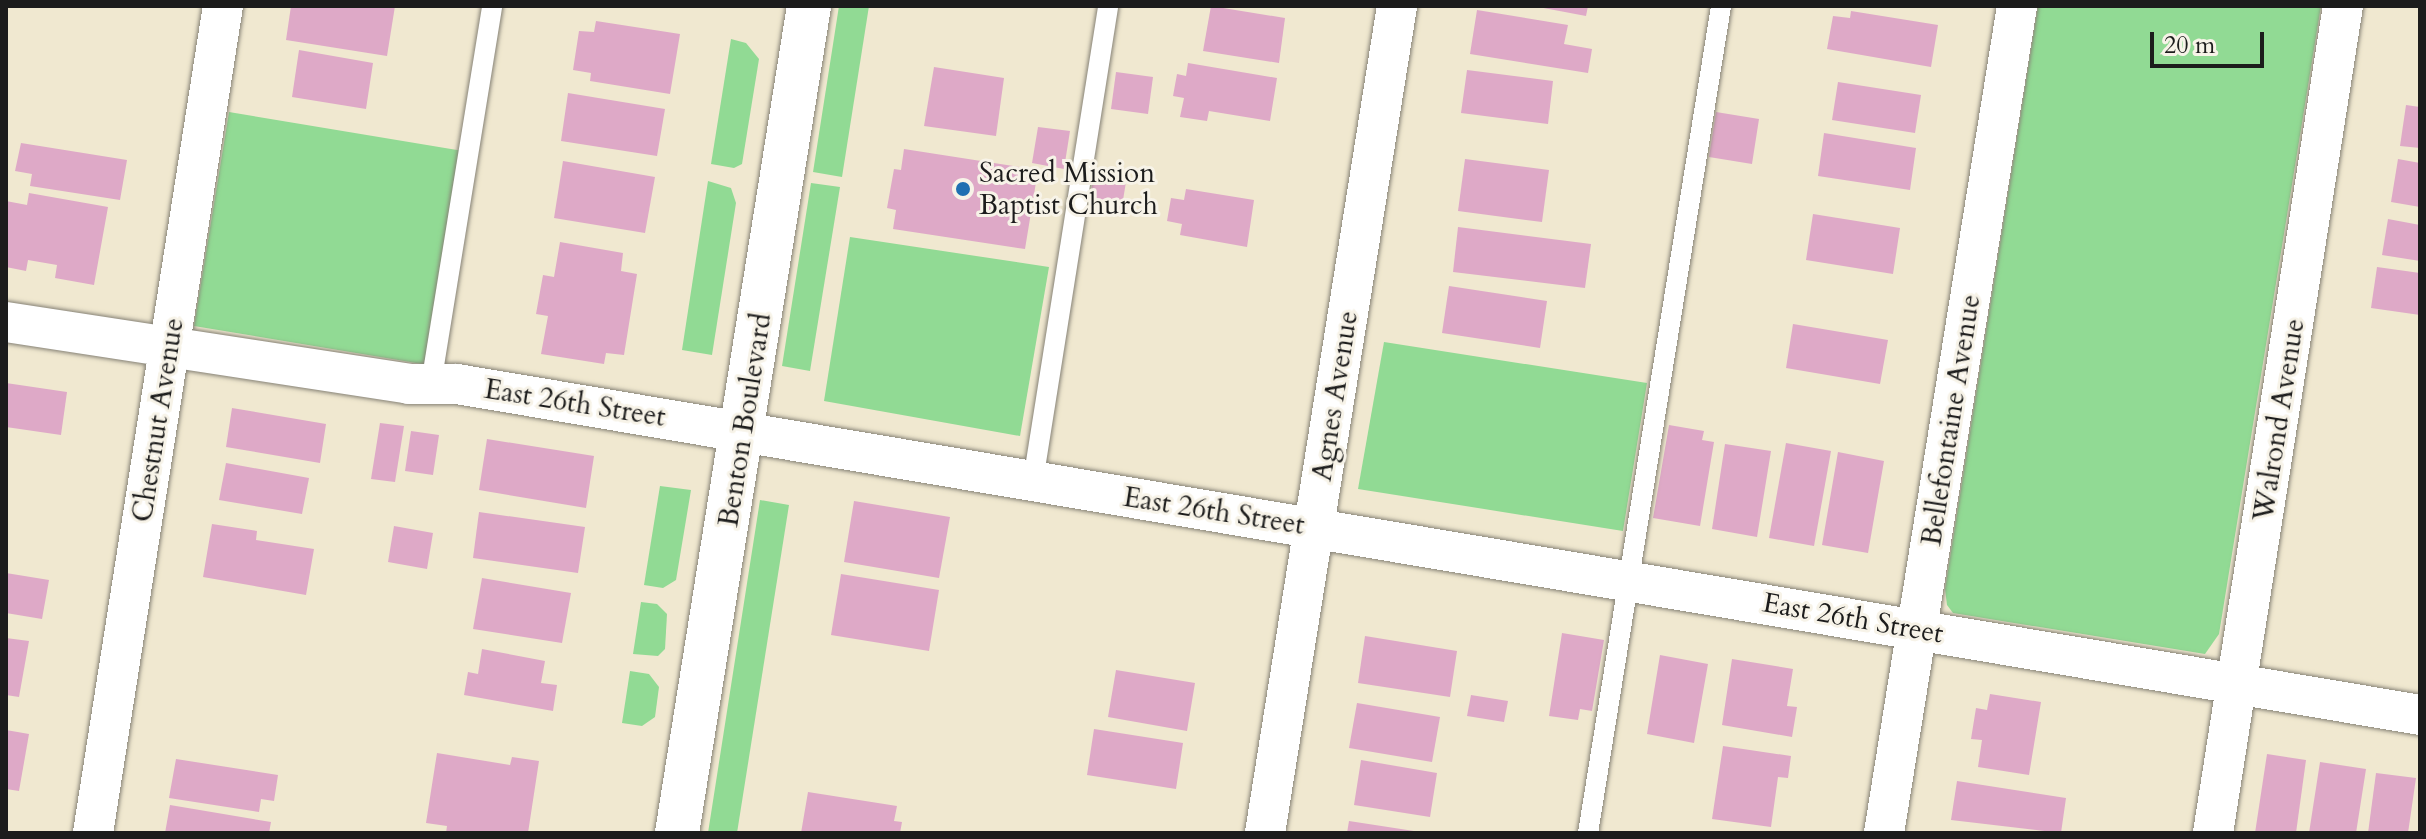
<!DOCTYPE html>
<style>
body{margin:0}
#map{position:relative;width:2426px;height:839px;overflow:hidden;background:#f0e8d0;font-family:Cardo,serif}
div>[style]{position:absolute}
.green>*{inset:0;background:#91da94}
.building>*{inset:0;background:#dea9c7}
.roads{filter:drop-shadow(0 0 2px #868276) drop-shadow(0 0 2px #868276)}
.service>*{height:20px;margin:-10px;padding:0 10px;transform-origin:10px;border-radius:10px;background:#fff}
.minor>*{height:40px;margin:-20px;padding:0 20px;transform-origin:20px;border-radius:20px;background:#fff}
.tertiary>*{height:44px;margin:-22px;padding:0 22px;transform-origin:22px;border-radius:22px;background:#fff}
.dots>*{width:22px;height:22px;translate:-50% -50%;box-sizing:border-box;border:4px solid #f7f3e8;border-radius:50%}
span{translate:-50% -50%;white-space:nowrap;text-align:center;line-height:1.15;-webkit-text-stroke:6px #f7f3e8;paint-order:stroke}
.poi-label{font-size:28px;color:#1c1c1c}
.left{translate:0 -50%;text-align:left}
.street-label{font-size:28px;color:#1c1c1c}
.frame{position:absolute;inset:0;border:8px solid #1c1c1c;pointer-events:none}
.scale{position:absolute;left:2150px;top:32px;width:114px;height:36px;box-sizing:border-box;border:4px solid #1c1c1c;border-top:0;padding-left:10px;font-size:24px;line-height:28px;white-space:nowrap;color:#1c1c1c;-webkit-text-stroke:6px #f7f3e8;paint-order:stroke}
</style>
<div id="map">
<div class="green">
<div style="clip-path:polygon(839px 6px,869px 6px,842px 177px,813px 172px)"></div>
<div style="clip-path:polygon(2038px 6px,2321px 6px,2219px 634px,2205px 654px,1953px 613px,1947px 605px,1945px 589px)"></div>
<div style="clip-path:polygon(731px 39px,746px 43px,759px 59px,742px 164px,734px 168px,711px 164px)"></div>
<div style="clip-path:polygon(229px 112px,463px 151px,428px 365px,194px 326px)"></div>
<div style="clip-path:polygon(708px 181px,731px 188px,736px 203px,712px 355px,682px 350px)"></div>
<div style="clip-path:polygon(811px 183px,840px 187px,810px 371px,782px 366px)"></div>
<div style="clip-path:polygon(850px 237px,1049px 267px,1020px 436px,824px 401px)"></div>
<div style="clip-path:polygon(1384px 342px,1647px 383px,1623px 531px,1358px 489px)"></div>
<div style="clip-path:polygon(660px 486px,691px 490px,676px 580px,663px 588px,644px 585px)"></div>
<div style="clip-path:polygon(760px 500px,789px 505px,737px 833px,708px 833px)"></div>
<div style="clip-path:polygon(641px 602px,657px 604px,667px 614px,665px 649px,658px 656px,633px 654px)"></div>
<div style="clip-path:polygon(630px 671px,649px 674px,659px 687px,655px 717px,642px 726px,622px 723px)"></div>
</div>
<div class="building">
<div style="clip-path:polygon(291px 6px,395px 6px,387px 56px,286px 40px)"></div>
<div style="clip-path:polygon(1211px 6px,1285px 18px,1279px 63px,1203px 51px)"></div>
<div style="clip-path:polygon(1533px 6px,1588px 6px,1586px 16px)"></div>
<div style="clip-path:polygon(1477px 10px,1568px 25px,1564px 44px,1592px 49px,1588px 73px,1470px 54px)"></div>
<div style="clip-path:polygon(1851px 11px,1938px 25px,1931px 67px,1827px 49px,1833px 16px,1850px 18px)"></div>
<div style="clip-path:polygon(596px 21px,680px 34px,670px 94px,590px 81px,591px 73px,573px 70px,579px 31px,594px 32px)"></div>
<div style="clip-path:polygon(299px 50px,373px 63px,366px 109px,292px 97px)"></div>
<div style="clip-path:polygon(1188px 63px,1277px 78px,1270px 121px,1209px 111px,1207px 121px,1180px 117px,1184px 98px,1173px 96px,1177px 74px,1186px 76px)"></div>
<div style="clip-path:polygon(934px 67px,1004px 78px,996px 136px,924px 126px)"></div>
<div style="clip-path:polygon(1467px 70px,1553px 81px,1548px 124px,1461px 113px)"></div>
<div style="clip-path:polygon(1116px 72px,1153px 77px,1148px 114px,1111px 109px)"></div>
<div style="clip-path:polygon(1838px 82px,1921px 95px,1915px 133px,1832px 120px)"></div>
<div style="clip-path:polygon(568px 93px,665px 109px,657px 156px,561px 141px)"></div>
<div style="clip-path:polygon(2406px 105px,2420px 107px,2420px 148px,2400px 146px)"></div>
<div style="clip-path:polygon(1716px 112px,1759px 119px,1752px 164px,1709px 157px)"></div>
<div style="clip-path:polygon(1038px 127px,1070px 131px,1064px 169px,1032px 163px)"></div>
<div style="clip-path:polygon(1824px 133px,1916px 148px,1910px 190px,1818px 176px)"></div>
<div style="clip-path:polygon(21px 143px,127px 160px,120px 200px,30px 186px,32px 174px,15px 171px)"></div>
<div style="clip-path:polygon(904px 149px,1038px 170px,1025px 249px,893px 229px,896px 210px,887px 208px,894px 169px,901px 170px)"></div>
<div style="clip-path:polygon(1465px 159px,1549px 170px,1542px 222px,1458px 211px)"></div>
<div style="clip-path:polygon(2398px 159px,2420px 163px,2420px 207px,2391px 202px)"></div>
<div style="clip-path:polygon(563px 161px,655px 177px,645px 233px,554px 218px)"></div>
<div style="clip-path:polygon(1094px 171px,1127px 176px,1121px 212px,1089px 207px)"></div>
<div style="clip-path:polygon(1186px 189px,1254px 200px,1247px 247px,1180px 235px,1182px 224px,1167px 221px,1171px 198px,1184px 200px)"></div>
<div style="clip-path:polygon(29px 193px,108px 207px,94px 285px,55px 278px,57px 265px,28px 260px,26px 271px,6px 267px,6px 201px,27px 205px)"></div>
<div style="clip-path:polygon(1813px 214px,1900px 228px,1893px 274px,1806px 260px)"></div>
<div style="clip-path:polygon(2388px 219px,2420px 225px,2420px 261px,2382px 255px)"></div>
<div style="clip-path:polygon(1458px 227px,1591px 244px,1585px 288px,1453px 272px)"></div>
<div style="clip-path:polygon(560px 242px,623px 253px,621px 271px,637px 274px,624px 355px,606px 353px,604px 364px,541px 354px,548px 316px,536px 314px,543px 275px,554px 277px)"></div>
<div style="clip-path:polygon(2377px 267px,2420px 273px,2420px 315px,2371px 308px)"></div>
<div style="clip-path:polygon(1449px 286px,1547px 301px,1540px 348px,1442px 333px)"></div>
<div style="clip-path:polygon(1793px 324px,1888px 340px,1880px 384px,1786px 368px)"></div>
<div style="clip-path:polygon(6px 383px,67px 392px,61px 435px,6px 427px)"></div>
<div style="clip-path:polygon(232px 408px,326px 424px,320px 463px,226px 447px)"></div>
<div style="clip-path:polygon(380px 423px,404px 426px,395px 482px,371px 479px)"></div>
<div style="clip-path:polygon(1669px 425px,1704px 431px,1702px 440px,1714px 442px,1700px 526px,1653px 518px)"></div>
<div style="clip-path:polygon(411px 431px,439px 435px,433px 475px,405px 471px)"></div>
<div style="clip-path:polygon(487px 439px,594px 456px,586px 508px,479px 490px)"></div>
<div style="clip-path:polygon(1786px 443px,1831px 451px,1814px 546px,1769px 538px)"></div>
<div style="clip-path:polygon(1725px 444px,1771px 451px,1757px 537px,1712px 529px)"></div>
<div style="clip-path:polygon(1838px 452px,1884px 461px,1868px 553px,1822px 545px)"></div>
<div style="clip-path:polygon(226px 463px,309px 478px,302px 514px,219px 500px)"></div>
<div style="clip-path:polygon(854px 501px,950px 517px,939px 578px,844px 562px)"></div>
<div style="clip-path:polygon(479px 512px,585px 527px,578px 573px,473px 558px)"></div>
<div style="clip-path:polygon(212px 524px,257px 531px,256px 540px,314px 549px,306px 595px,203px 577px)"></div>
<div style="clip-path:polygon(394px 526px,433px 533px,427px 569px,388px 562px)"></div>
<div style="clip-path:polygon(6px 573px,49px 580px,42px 619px,6px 613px)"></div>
<div style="clip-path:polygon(841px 574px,939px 590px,929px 651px,831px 635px)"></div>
<div style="clip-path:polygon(482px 578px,571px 593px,562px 643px,473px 629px)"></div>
<div style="clip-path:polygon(1562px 633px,1604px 640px,1592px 711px,1580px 709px,1578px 720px,1549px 716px)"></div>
<div style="clip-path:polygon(1365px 636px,1457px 651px,1450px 697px,1358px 683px)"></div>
<div style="clip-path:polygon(6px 638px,29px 641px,19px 697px,6px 695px)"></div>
<div style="clip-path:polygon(482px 649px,545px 661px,541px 683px,557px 685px,553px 711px,464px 695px,468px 672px,478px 674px)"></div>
<div style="clip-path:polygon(1660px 655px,1708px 664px,1694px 743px,1647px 734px)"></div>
<div style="clip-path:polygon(1732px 659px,1793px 669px,1787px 706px,1797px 707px,1792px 737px,1722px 725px)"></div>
<div style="clip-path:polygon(1116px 670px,1195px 683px,1187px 731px,1108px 717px)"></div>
<div style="clip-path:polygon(1990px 694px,2041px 702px,2029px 775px,1978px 767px,1982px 740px,1971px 739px,1976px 708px,1987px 710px)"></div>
<div style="clip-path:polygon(1471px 695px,1508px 701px,1504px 722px,1467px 716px)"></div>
<div style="clip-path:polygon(1357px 703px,1440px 717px,1432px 762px,1349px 748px)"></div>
<div style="clip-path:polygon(1094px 729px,1183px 743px,1176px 789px,1087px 775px)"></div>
<div style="clip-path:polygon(6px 730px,29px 734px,19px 791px,6px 789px)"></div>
<div style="clip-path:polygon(1723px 746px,1791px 756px,1788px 778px,1778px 777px,1771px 827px,1712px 819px)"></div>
<div style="clip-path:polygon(437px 753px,510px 765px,512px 757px,539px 761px,528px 833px,446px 833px,447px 826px,426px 823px)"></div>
<div style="clip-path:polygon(2267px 754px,2306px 760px,2296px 833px,2255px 833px)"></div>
<div style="clip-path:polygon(176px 759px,278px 775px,274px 801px,261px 799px,259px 812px,169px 798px)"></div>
<div style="clip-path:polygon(1361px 760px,1437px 773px,1430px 817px,1354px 805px)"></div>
<div style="clip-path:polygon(2320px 762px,2366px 769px,2356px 833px,2309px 833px)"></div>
<div style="clip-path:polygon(2376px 773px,2416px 778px,2408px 833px,2368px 833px)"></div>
<div style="clip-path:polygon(1957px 781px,2066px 798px,2061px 833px,1951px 820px)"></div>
<div style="clip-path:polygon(808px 792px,897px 806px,894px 821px,902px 822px,900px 833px,801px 833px)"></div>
<div style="clip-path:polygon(170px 805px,271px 822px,269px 833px,165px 833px)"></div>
<div style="clip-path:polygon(1349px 821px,1414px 831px,1413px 833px,1347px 833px)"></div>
</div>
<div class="roads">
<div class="service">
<div style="left:431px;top:384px;width:383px;rotate:-80.8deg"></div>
<div style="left:1033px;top:481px;width:481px;rotate:-81deg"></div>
<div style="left:1588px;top:833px;width:838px;rotate:-80.86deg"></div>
</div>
<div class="minor">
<div style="left:6px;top:322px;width:408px;rotate:8.7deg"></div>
<div style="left:409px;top:384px;width:48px"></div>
<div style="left:457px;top:384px;width:1991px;rotate:9.57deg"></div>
<div style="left:93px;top:833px;width:837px;rotate:-81.07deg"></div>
<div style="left:1265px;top:833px;width:837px;rotate:-80.93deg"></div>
<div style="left:1884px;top:833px;width:838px;rotate:-80.86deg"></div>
<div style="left:2213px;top:833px;width:837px;rotate:-81.07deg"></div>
</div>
<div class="tertiary">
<div style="left:677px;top:833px;width:837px;rotate:-80.93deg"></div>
</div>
</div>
<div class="dots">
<div style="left:963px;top:189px;background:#1f6fb2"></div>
</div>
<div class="poi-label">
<span class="left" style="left:979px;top:189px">Sacred Mission<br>Baptist Church</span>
</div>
<div class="street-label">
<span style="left:1335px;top:396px;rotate:-81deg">Agnes Avenue</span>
<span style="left:575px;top:403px;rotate:9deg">East 26th Street</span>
<span style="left:158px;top:420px;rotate:-81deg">Chestnut Avenue</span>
<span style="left:745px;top:420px;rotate:-81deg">Benton Boulevard</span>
<span style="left:1951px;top:420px;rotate:-81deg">Bellefontaine Avenue</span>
<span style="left:2279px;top:420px;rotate:-81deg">Walrond Avenue</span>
<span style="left:1214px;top:511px;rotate:9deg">East 26th Street</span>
<span style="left:1853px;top:618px;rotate:10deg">East 26th Street</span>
</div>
<div class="frame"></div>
<div class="scale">20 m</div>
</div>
